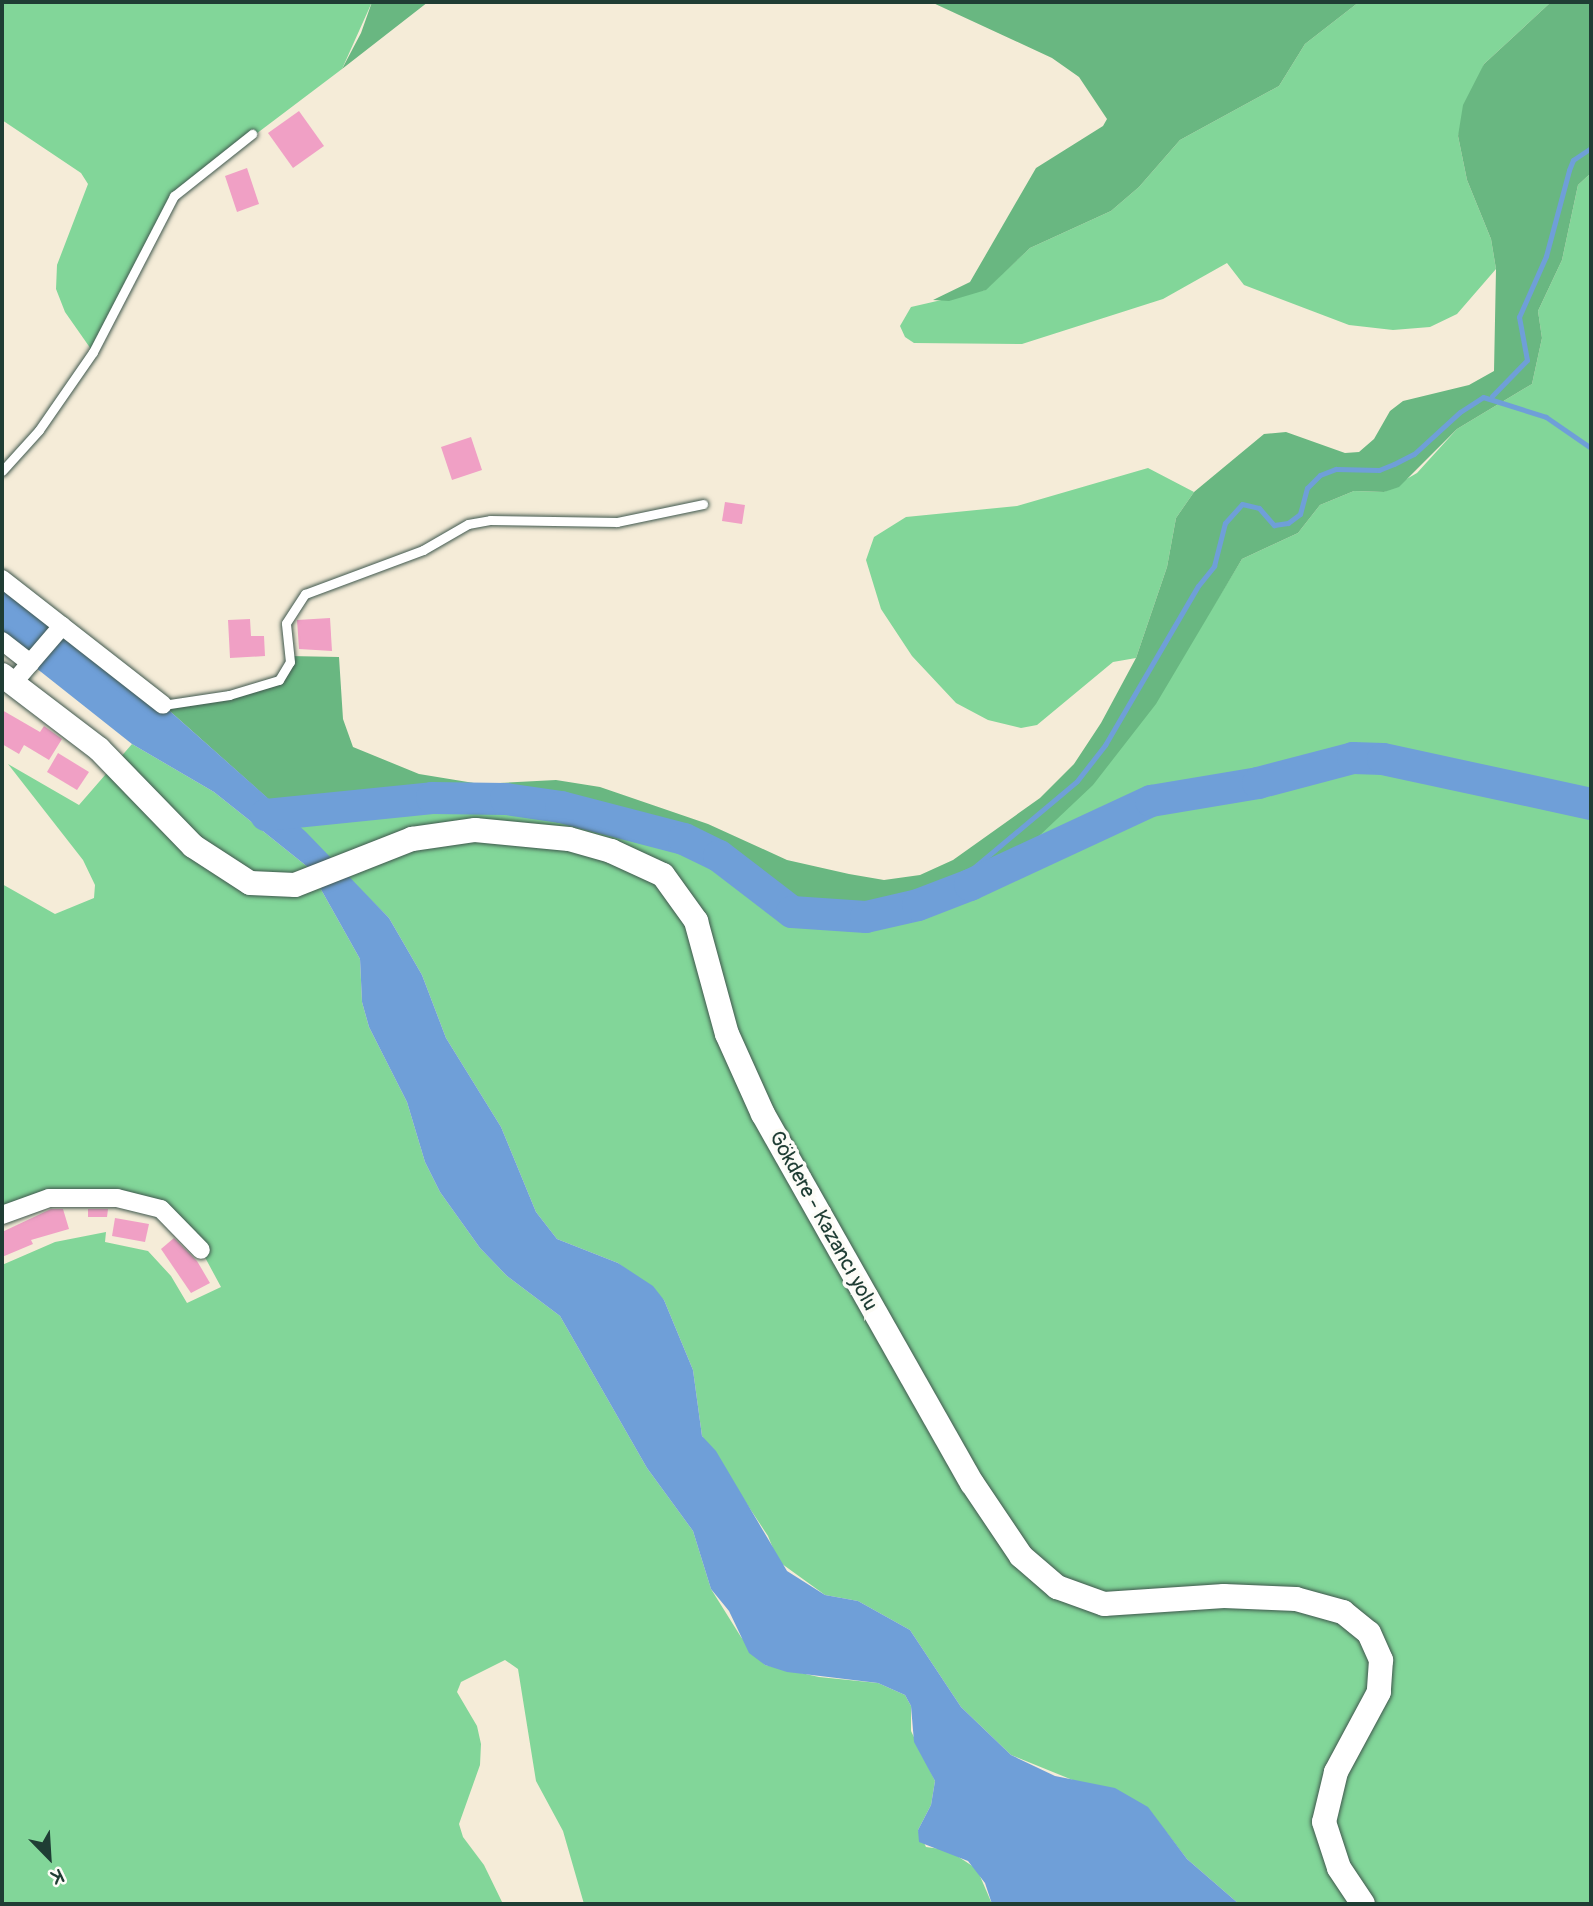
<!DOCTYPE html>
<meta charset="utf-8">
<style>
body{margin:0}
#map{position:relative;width:1593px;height:1906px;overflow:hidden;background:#f5ecd8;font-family:Pangolin,sans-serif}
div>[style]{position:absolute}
.green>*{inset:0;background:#82d699}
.forest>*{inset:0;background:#69b781}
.water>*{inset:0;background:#6f9fd8}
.stream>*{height:5px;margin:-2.5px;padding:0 2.5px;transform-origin:2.5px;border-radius:2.5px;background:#6f9fd8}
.river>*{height:32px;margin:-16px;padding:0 16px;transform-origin:16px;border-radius:16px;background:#6f9fd8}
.building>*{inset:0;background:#f0a0c5}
.roads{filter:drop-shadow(0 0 2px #3f574d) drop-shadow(0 0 2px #3f574d)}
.lane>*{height:9px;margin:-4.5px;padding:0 4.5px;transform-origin:4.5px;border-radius:4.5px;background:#fff}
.street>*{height:18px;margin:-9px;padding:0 9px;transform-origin:9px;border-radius:9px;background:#fff}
.secondary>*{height:24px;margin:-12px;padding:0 12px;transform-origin:12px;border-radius:12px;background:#fff}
span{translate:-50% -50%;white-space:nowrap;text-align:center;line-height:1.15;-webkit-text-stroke:7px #fdfcf7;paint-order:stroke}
.street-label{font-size:21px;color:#1f3d34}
.frame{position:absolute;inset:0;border:4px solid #1f3d34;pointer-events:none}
.north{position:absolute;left:14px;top:1822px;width:70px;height:70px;-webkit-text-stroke:5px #fdfcf7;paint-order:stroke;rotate:156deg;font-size:19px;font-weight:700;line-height:28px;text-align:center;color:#1f3d34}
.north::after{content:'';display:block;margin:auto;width:24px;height:32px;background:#1f3d34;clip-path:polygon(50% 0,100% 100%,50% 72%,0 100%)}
</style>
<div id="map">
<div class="green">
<div style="clip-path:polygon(2px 2px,372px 2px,342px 69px,174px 196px,93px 352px,65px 312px,56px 289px,57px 265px,88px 184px,81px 173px,2px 120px)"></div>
<div style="clip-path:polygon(1359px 2px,1551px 2px,1484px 64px,1458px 136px,1467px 180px,1491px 239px,1496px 269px,1457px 314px,1430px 327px,1393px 330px,1349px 325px,1244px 285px,1227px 263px,1163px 299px,1022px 344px,914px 343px,905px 337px,900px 326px,911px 307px,985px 290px,1030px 248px,1111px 211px,1139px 187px,1180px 140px,1279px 86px,1305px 44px)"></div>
<div style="clip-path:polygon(1591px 173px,1591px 1904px,1239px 1904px,1187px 1859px,1167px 1833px,1080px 1783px,1011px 1755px,961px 1707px,910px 1630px,858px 1601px,825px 1595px,778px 1561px,768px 1536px,702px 1436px,693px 1370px,664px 1300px,618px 1263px,557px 1239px,536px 1212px,501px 1127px,446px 1038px,422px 975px,389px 918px,283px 812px,432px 798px,506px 799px,561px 807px,684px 839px,719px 856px,769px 897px,918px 905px,1038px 837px,1183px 656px,1242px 559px,1298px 533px,1320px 505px,1354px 491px,1384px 492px,1417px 473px,1457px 429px,1532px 384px,1542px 338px,1538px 311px,1562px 260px,1578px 185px)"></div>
<div style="clip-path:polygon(1148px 468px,1194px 492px,1176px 518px,1167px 567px,1136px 658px,1113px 662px,1037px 725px,1021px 728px,988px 720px,956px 703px,912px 656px,881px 609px,866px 560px,874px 537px,906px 517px,1017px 506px)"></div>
<div style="clip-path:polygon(132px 744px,214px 792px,309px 868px,360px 959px,362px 1002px,369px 1027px,407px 1102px,425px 1162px,440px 1192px,480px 1248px,507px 1276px,560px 1316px,647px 1468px,693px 1531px,711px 1589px,741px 1637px,765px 1665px,819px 1677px,878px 1683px,905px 1695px,911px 1706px,911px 1731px,935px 1781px,931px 1805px,918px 1830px,926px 1847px,948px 1850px,977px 1869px,992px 1904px,584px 1904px,563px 1831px,536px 1781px,518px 1669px,505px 1660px,461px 1682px,457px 1692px,477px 1726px,481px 1744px,480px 1765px,459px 1824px,463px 1837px,484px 1865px,503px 1904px,2px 1904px,2px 1265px,55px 1242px,106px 1232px,105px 1242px,148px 1251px,171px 1276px,187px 1303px,221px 1287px,201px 1250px,175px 1220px,90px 1194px,2px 1215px,2px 884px,55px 914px,94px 898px,95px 885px,83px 860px,8px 764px,79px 805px)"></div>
</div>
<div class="forest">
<div style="clip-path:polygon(372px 2px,428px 2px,342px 69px,361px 33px)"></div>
<div style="clip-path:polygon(931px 2px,1359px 2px,1305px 44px,1279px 86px,1180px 140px,1139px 187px,1111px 211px,1030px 248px,986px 290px,949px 301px,933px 300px,970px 282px,1036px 168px,1103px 126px,1107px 119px,1079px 77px,1052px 58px)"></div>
<div style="clip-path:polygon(1551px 2px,1591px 2px,1591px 173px,1578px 185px,1562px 260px,1538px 311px,1542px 338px,1532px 384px,1457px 429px,1399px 487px,1384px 492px,1354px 491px,1320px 505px,1298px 533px,1242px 559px,1156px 704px,1093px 785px,1038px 837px,918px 905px,866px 917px,792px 912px,719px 856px,684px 839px,561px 807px,506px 799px,432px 798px,283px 812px,163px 705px,279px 680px,289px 656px,339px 657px,343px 719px,353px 747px,419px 774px,480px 784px,556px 780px,600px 787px,708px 824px,787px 860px,849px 874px,884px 880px,920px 875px,953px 860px,1040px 798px,1074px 764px,1101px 723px,1136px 658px,1167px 567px,1176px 518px,1194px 492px,1264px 434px,1286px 432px,1345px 453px,1359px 452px,1374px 439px,1390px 411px,1403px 401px,1469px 385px,1494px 371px,1496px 269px,1491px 239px,1467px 180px,1458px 136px,1463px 105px,1484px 64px)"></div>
</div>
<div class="water">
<div style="clip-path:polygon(2px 579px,163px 705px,306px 832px,389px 918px,422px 975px,446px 1038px,501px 1127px,536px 1212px,557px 1239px,618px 1263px,653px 1286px,664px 1300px,693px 1370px,702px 1436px,716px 1451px,787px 1571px,825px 1595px,858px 1601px,910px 1630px,961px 1707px,1011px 1755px,1055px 1776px,1115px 1788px,1148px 1807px,1187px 1859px,1239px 1904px,992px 1904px,985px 1883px,968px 1861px,919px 1842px,918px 1830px,931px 1805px,935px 1781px,914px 1742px,911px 1706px,905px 1695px,878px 1683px,787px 1672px,765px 1665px,749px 1653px,729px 1611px,711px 1589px,693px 1531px,647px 1468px,560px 1316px,507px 1276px,480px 1248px,440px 1192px,425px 1162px,407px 1102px,369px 1027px,362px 1002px,360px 959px,309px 868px,214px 792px,132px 744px,2px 641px)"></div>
</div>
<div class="stream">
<div style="left:1492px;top:396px;width:50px;rotate:-45.8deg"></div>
<div style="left:1527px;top:360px;width:44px;rotate:-100.5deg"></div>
<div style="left:1519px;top:317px;width:67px;rotate:-66.1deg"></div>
<div style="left:1546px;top:256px;width:89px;rotate:-75deg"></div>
<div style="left:1569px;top:170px;width:11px;rotate:-68deg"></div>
<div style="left:1573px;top:160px;width:22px;rotate:-34deg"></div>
<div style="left:918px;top:905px;width:64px;rotate:-33.4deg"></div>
<div style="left:971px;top:870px;width:138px;rotate:-40deg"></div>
<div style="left:1077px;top:781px;width:46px;rotate:-52.1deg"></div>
<div style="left:1105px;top:745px;width:184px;rotate:-59.7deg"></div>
<div style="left:1198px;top:586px;width:26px;rotate:-51deg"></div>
<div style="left:1214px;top:566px;width:44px;rotate:-75.7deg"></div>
<div style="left:1225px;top:523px;width:25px;rotate:-48deg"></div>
<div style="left:1242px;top:504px;width:17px;rotate:13deg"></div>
<div style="left:1259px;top:508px;width:23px;rotate:49deg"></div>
<div style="left:1274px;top:525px;width:14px;rotate:-8deg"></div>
<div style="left:1288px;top:523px;width:15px;rotate:-37deg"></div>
<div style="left:1300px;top:514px;width:27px;rotate:-75deg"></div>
<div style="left:1307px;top:488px;width:18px;rotate:-45deg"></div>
<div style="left:1320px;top:475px;width:17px;rotate:-21deg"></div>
<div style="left:1336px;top:469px;width:43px;rotate:1.3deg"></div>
<div style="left:1379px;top:470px;width:16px;rotate:-22deg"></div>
<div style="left:1394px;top:464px;width:22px;rotate:-27deg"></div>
<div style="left:1414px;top:454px;width:62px;rotate:-42.4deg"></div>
<div style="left:1460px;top:412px;width:27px;rotate:-33deg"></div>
<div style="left:1483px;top:397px;width:66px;rotate:17.6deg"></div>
<div style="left:1546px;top:417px;width:55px;rotate:34.6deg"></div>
</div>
<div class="river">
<div style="left:266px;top:815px;width:167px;rotate:-5.8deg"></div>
<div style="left:432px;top:798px;width:74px;rotate:0.8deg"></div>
<div style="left:506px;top:799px;width:56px;rotate:8.3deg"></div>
<div style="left:561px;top:807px;width:127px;rotate:14.6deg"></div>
<div style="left:684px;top:839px;width:39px;rotate:26deg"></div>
<div style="left:719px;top:856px;width:92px;rotate:37.5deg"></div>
<div style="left:792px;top:912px;width:74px;rotate:3.9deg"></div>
<div style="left:866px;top:917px;width:53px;rotate:-13deg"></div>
<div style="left:918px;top:905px;width:56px;rotate:-21deg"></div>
<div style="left:970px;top:885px;width:200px;rotate:-24.9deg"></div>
<div style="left:1151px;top:801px;width:109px;rotate:-9.5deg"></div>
<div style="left:1258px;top:783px;width:98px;rotate:-14.7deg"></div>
<div style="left:1353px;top:758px;width:30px;rotate:2deg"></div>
<div style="left:1383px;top:759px;width:213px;rotate:12.2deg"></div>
</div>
<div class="building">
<div style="clip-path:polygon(299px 111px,324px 146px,293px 168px,268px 133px)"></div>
<div style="clip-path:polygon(247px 168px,259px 204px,237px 212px,225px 176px)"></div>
<div style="clip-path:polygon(471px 437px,482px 470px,452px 480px,441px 447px)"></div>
<div style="clip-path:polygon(725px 502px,745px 505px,742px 524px,722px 521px)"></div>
<div style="clip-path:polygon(330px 618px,332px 651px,299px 649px,297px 620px)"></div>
<div style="clip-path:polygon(250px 619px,251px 636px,264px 636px,265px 656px,230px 658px,228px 620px)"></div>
<div style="clip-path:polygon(2px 710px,40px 732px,44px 726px,62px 739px,49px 760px,24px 745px,19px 754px,2px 744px)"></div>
<div style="clip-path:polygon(58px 753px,89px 772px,77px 790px,47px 772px)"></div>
<div style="clip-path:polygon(51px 1209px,63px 1209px,69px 1229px,31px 1240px,33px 1244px,2px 1257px,2px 1232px)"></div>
<div style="clip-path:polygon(88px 1209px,108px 1209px,107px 1217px,88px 1217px)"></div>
<div style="clip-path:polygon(115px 1218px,149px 1224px,145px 1242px,112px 1236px)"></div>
<div style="clip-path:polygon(174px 1238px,197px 1261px,210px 1283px,191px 1293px,161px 1249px)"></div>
</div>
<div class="roads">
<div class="lane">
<div style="left:2px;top:471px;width:55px;rotate:-47.9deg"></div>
<div style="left:39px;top:430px;width:95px;rotate:-55.3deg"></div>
<div style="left:93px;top:352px;width:176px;rotate:-62.6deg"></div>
<div style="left:174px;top:196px;width:100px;rotate:-38.5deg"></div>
<div style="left:163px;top:705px;width:67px;rotate:-8.6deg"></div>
<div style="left:229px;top:695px;width:52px;rotate:-16.7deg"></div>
<div style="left:279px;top:680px;width:21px;rotate:-59deg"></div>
<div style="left:290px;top:662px;width:39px;rotate:-96deg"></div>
<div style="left:286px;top:623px;width:35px;rotate:-57deg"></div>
<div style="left:305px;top:594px;width:126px;rotate:-20.4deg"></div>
<div style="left:423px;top:550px;width:52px;rotate:-30deg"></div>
<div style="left:468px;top:524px;width:22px;rotate:-10deg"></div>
<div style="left:490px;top:520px;width:127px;rotate:0.9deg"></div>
<div style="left:617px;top:522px;width:88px;rotate:-11.8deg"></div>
</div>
<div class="street">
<div style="left:2px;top:579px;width:204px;rotate:38deg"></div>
<div style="left:2px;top:641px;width:36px;rotate:38deg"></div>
<div style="left:14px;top:682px;width:74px;rotate:-49.4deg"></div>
<div style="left:2px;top:1215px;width:50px;rotate:-19.9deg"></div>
<div style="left:49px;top:1198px;width:68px"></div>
<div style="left:117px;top:1198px;width:45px;rotate:14deg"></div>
<div style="left:161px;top:1209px;width:57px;rotate:45.7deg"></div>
</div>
<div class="secondary">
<div style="left:2px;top:675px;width:122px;rotate:37.3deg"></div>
<div style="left:99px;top:749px;width:135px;rotate:45.9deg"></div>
<div style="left:193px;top:846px;width:68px;rotate:33deg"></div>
<div style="left:250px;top:883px;width:45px;rotate:2.5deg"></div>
<div style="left:295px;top:885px;width:126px;rotate:-21.5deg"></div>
<div style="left:412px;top:839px;width:64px;rotate:-8.1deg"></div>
<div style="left:475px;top:830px;width:94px;rotate:5.5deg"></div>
<div style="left:569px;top:839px;width:44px;rotate:15.9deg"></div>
<div style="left:611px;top:851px;width:57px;rotate:24.8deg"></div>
<div style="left:663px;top:875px;width:57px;rotate:54.3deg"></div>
<div style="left:696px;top:921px;width:117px;rotate:74.7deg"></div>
<div style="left:727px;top:1034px;width:88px;rotate:65.8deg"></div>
<div style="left:763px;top:1114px;width:424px;rotate:60.5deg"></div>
<div style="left:972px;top:1483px;width:88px;rotate:56.1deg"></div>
<div style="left:1021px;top:1556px;width:48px;rotate:40.7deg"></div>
<div style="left:1057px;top:1587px;width:50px;rotate:19.9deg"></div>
<div style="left:1104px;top:1604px;width:120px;rotate:-3.8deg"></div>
<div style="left:1224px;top:1596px;width:72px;rotate:2.4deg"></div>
<div style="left:1296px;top:1599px;width:49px;rotate:15.5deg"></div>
<div style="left:1343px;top:1612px;width:33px;rotate:39deg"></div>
<div style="left:1369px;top:1633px;width:30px;rotate:66deg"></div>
<div style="left:1381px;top:1660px;width:32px;rotate:94deg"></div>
<div style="left:1379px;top:1692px;width:91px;rotate:118.3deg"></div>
<div style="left:1336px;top:1772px;width:51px;rotate:103.5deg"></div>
<div style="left:1324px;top:1822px;width:48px;rotate:71.9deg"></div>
<div style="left:1339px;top:1868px;width:43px;rotate:56.3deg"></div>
</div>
</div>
<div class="street-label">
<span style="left:823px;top:1221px;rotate:61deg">Gökdere - Kazancı yolu</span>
</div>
<div class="frame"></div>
<div class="north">K</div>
</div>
